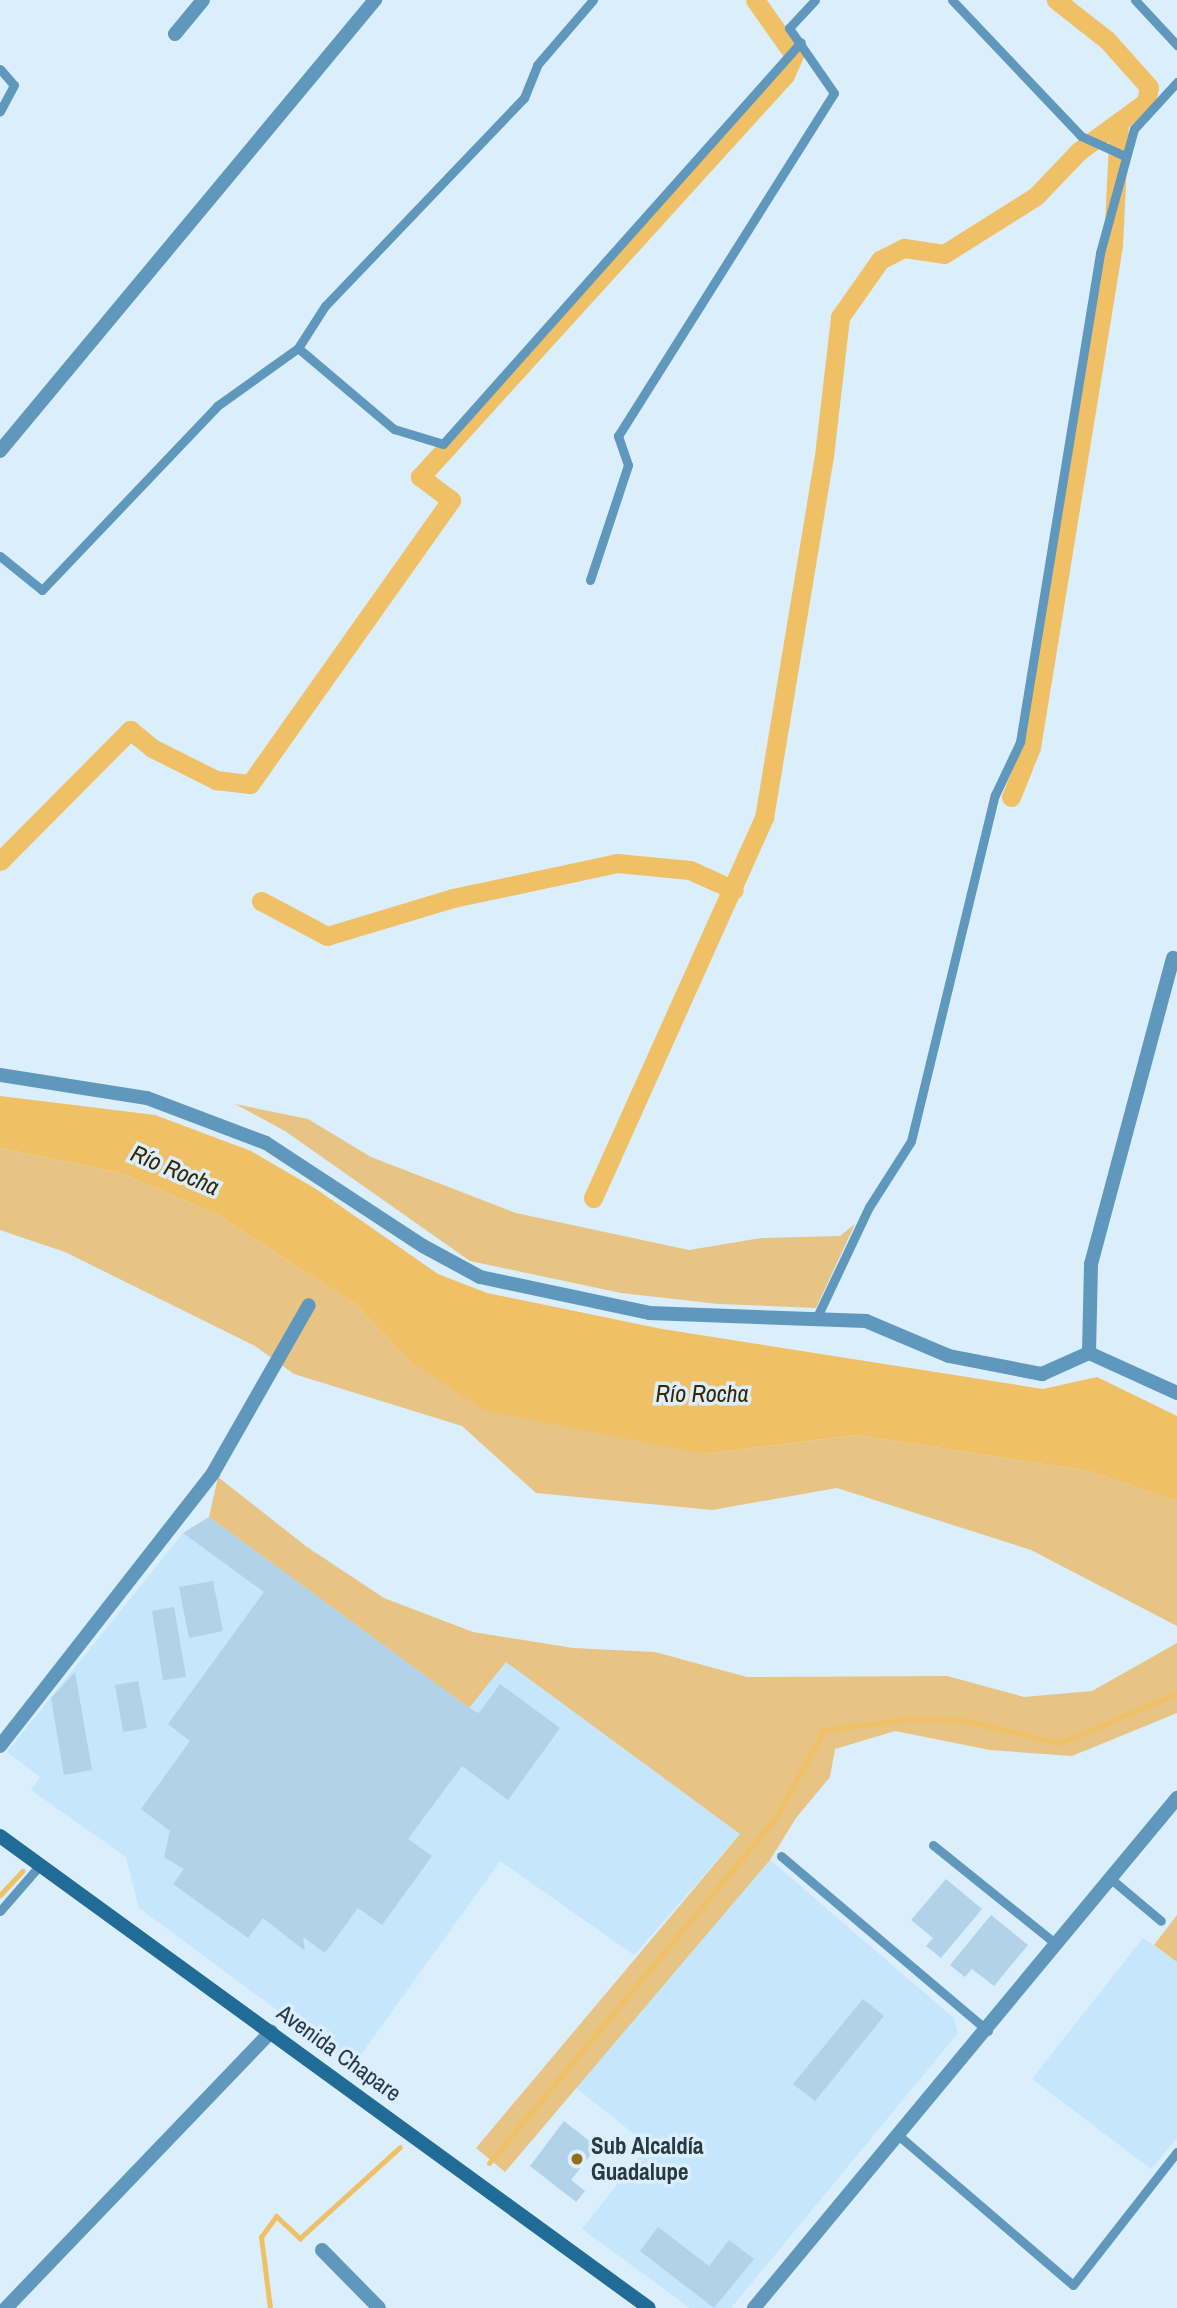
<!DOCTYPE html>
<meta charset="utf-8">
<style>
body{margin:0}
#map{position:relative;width:1177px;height:2308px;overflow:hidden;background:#daeefc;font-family:"Archivo Narrow",sans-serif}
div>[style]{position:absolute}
.built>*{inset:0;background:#c5e6fd}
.green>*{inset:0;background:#e7c483}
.water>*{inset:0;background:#efc065}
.stream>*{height:5px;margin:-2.5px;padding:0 2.5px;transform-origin:2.5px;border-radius:2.5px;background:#efc065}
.canal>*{height:19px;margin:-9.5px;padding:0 9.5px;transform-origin:9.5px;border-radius:9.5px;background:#efc065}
.building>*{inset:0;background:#b1d2e9}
.service>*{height:9px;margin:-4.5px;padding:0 4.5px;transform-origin:4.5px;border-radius:4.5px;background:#5f97bd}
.minor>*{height:14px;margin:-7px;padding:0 7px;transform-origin:7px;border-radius:7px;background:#5f97bd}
.secondary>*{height:14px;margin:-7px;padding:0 7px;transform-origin:7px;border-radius:7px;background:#216c97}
.dots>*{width:19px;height:19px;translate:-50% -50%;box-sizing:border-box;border:4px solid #daeefc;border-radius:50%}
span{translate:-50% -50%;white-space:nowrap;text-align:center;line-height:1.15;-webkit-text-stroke:7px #daeefc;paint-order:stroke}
.street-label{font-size:23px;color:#2a3841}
.poi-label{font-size:23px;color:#2a3841;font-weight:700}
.left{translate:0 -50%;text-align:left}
.water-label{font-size:24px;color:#392700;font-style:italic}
</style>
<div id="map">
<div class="built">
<div style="clip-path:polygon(209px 1517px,469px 1707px,506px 1662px,740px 1834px,634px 1955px,500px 1861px,353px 2066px,139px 1908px,126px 1857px,31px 1790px,40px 1777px,7px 1752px,183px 1533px)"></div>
<div style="clip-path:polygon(770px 1860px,954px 2018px,958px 2033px,731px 2308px,690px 2308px,582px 2229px,648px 2145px,575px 2087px)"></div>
<div style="clip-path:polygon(1143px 1938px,1177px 1962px,1177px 2138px,1151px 2169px,1032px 2079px)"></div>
</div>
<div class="green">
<div style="clip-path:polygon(235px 1104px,308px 1119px,371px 1157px,516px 1213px,689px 1250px,761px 1238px,840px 1236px,855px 1224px,816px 1308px,719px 1304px,621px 1293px,470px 1261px,285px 1131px)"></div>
<div style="clip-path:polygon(0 1148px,121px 1173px,218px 1215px,355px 1304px,410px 1361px,704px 1454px,856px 1435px,1089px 1471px,1177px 1501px,1177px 1626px,1031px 1550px,837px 1488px,712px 1510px,536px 1493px,462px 1426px,294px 1374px,255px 1346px,65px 1252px,0 1230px)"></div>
<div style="clip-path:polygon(218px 1477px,307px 1547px,384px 1598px,473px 1632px,573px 1648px,655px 1652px,747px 1677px,947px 1676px,1024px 1697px,1092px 1691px,1177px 1643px,1177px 1713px,1072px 1756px,990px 1750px,895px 1731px,835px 1749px,830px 1777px,796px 1818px,770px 1860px,505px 2172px,476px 2148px,740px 1834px,506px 1662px,469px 1708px,209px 1517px)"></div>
<div style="clip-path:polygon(1177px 1915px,1177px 1962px,1154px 1945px)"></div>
</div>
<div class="water">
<div style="clip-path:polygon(0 1096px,155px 1115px,251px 1151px,316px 1189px,438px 1274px,487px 1293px,662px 1329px,1043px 1389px,1097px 1377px,1177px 1416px,1177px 1501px,1089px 1471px,856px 1435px,704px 1454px,486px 1411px,410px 1361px,355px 1304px,218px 1215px,121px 1173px,0 1148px)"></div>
</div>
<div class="stream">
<div style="left:0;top:1895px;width:33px;rotate:-47deg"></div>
<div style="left:489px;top:2163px;width:447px;rotate:-50.3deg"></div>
<div style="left:775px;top:1819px;width:102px;rotate:-61.2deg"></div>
<div style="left:824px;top:1730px;width:84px;rotate:-7.5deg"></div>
<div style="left:907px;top:1719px;width:55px;rotate:1deg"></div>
<div style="left:962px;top:1720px;width:102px;rotate:13.1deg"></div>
<div style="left:1061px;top:1743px;width:126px;rotate:-23.3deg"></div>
<div style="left:270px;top:2308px;width:72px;rotate:-97.2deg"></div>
<div style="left:261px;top:2237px;width:26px;rotate:-54deg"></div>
<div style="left:276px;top:2216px;width:33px;rotate:43deg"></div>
<div style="left:300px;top:2238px;width:135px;rotate:-42.3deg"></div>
</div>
<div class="canal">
<div style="left:1011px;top:797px;width:54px;rotate:-68.2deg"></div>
<div style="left:1031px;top:747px;width:509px;rotate:-80.72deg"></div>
<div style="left:1113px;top:245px;width:123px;rotate:-87.2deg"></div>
<div style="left:0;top:861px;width:185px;rotate:-45.2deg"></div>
<div style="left:130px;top:730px;width:28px;rotate:39deg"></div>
<div style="left:152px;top:748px;width:72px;rotate:26.6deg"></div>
<div style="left:216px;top:780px;width:34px;rotate:7deg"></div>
<div style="left:250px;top:784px;width:348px;rotate:-54.7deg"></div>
<div style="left:451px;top:500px;width:39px;rotate:-143deg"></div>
<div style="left:420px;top:477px;width:543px;rotate:-47.76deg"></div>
<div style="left:785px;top:75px;width:22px;rotate:-66deg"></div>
<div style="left:794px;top:55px;width:67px;rotate:-125.3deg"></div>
<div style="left:261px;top:901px;width:75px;rotate:27.9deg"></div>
<div style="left:327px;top:936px;width:132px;rotate:-16.8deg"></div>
<div style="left:453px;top:898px;width:168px;rotate:-12deg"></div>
<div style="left:617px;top:863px;width:73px;rotate:5.5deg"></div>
<div style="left:690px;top:870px;width:48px;rotate:24.4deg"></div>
<div style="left:593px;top:1198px;width:417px;rotate:-65.8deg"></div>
<div style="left:764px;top:818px;width:367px;rotate:-80.6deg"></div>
<div style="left:824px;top:456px;width:140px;rotate:-83.4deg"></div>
<div style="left:840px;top:317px;width:70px;rotate:-54.9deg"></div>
<div style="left:880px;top:260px;width:27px;rotate:-27deg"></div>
<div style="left:904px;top:248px;width:40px;rotate:8.5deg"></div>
<div style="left:944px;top:254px;width:109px;rotate:-32.2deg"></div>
<div style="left:1036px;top:196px;width:62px;rotate:-46.3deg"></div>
<div style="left:1079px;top:151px;width:83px;rotate:-36.2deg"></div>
<div style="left:1146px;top:102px;width:15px;rotate:-79deg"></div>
<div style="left:1149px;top:87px;width:63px;rotate:-131.8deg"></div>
<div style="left:1107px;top:40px;width:65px;rotate:-141.9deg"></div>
</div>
<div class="building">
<div style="clip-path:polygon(209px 1517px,469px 1708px,479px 1713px,500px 1684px,560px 1728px,508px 1800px,462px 1766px,408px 1839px,432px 1856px,382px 1925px,358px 1908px,325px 1953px,303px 1937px,305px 1951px,263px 1918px,248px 1938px,173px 1884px,184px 1869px,164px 1857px,170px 1831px,141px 1809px,190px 1741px,168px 1724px,264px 1592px,183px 1533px)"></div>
<div style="clip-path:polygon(213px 1581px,223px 1631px,189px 1638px,179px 1587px)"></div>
<div style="clip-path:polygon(174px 1607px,186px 1677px,163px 1680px,152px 1611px)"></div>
<div style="clip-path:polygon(75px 1672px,92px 1770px,64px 1775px,51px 1698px)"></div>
<div style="clip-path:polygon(138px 1681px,147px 1728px,123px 1732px,115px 1685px)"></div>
<div style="clip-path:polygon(946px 1879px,982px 1909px,941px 1958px,926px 1946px,933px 1938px,911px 1920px)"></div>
<div style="clip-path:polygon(991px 1915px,1028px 1945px,994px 1986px,972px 1969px,965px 1977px,950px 1965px)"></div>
<div style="clip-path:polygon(863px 1999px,884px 2016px,815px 2101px,793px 2084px)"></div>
<div style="clip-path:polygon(564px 2121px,597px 2147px,571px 2180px,585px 2191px,576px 2202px,530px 2166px)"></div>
<div style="clip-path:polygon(658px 2227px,709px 2266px,729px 2240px,754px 2259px,714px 2308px,640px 2251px)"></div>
</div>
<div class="service">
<div style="left:952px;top:0;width:187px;rotate:46.5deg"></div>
<div style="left:1081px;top:136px;width:48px;rotate:24.4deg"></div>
<div style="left:1135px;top:0;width:62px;rotate:47deg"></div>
<div style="left:0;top:69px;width:21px;rotate:49deg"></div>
<div style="left:14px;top:85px;width:30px;rotate:118deg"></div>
<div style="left:298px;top:348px;width:126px;rotate:40.2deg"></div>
<div style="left:394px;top:429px;width:51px;rotate:17deg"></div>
<div style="left:443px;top:444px;width:538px;rotate:-48.31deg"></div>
<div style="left:0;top:556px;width:54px;rotate:39deg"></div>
<div style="left:42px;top:590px;width:254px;rotate:-46.4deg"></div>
<div style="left:217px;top:406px;width:100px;rotate:-35.6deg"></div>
<div style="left:298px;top:348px;width:50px;rotate:-57.3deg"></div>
<div style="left:325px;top:306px;width:288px;rotate:-46.3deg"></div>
<div style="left:524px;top:98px;width:35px;rotate:-68deg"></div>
<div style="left:537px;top:65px;width:86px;rotate:-49.3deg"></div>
<div style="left:590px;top:580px;width:121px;rotate:-71.7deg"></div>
<div style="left:628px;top:465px;width:31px;rotate:-109deg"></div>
<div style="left:618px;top:436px;width:405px;rotate:-57.8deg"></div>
<div style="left:834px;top:93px;width:79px;rotate:-124.7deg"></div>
<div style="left:789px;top:28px;width:38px;rotate:-47deg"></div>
<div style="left:816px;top:1319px;width:124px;rotate:-64.7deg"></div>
<div style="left:869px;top:1207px;width:78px;rotate:-57.5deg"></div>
<div style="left:911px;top:1141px;width:356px;rotate:-76.4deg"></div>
<div style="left:995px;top:795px;width:59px;rotate:-64.7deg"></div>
<div style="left:1020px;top:742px;width:496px;rotate:-80.7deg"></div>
<div style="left:1100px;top:253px;width:129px;rotate:-74.7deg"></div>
<div style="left:1134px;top:129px;width:64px;rotate:-47.5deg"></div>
<div style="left:933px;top:1845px;width:156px;rotate:38.8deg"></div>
<div style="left:781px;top:1856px;width:271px;rotate:40.2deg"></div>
<div style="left:1111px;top:1879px;width:65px;rotate:40deg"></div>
<div style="left:0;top:1911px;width:61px;rotate:-49deg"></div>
<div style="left:898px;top:2135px;width:230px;rotate:40.6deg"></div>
<div style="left:1073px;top:2285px;width:169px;rotate:-52deg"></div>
</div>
<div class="minor">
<div style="left:175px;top:34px;width:44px;rotate:-50.5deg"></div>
<div style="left:0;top:451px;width:587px;rotate:-50.26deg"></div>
<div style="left:0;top:1075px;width:149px;rotate:8.9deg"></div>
<div style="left:147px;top:1098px;width:127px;rotate:20.7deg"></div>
<div style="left:266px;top:1143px;width:188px;rotate:33.3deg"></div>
<div style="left:423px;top:1246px;width:65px;rotate:28.5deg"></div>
<div style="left:480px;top:1277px;width:173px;rotate:12deg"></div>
<div style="left:649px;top:1313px;width:217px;rotate:2.1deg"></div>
<div style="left:866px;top:1321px;width:90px;rotate:22.9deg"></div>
<div style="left:949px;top:1356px;width:95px;rotate:11deg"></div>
<div style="left:1042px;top:1374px;width:51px;rotate:-24.1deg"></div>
<div style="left:1089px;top:1353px;width:97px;rotate:24.4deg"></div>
<div style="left:1089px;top:1353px;width:89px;rotate:-88.7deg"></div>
<div style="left:1091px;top:1264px;width:317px;rotate:-75deg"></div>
<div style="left:0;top:1746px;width:346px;rotate:-52deg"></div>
<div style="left:213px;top:1473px;width:193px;rotate:-60.3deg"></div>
<div style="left:322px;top:2250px;width:81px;rotate:45.5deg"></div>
<div style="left:6px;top:2308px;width:383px;rotate:-46.2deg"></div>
<div style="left:754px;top:2308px;width:663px;rotate:-50.33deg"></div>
</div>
<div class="secondary">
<div style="left:0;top:1836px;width:802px;rotate:36.03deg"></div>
</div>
<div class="dots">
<div style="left:577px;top:2159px;background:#946e17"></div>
</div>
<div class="street-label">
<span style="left:339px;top:2053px;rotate:36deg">Avenida Chapare</span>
</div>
<div class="poi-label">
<span class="left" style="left:591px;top:2159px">Sub Alcaldía<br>Guadalupe</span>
</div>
<div class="water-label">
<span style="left:175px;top:1170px;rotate:23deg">Río Rocha</span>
<span style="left:702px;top:1394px">Río Rocha</span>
</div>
</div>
